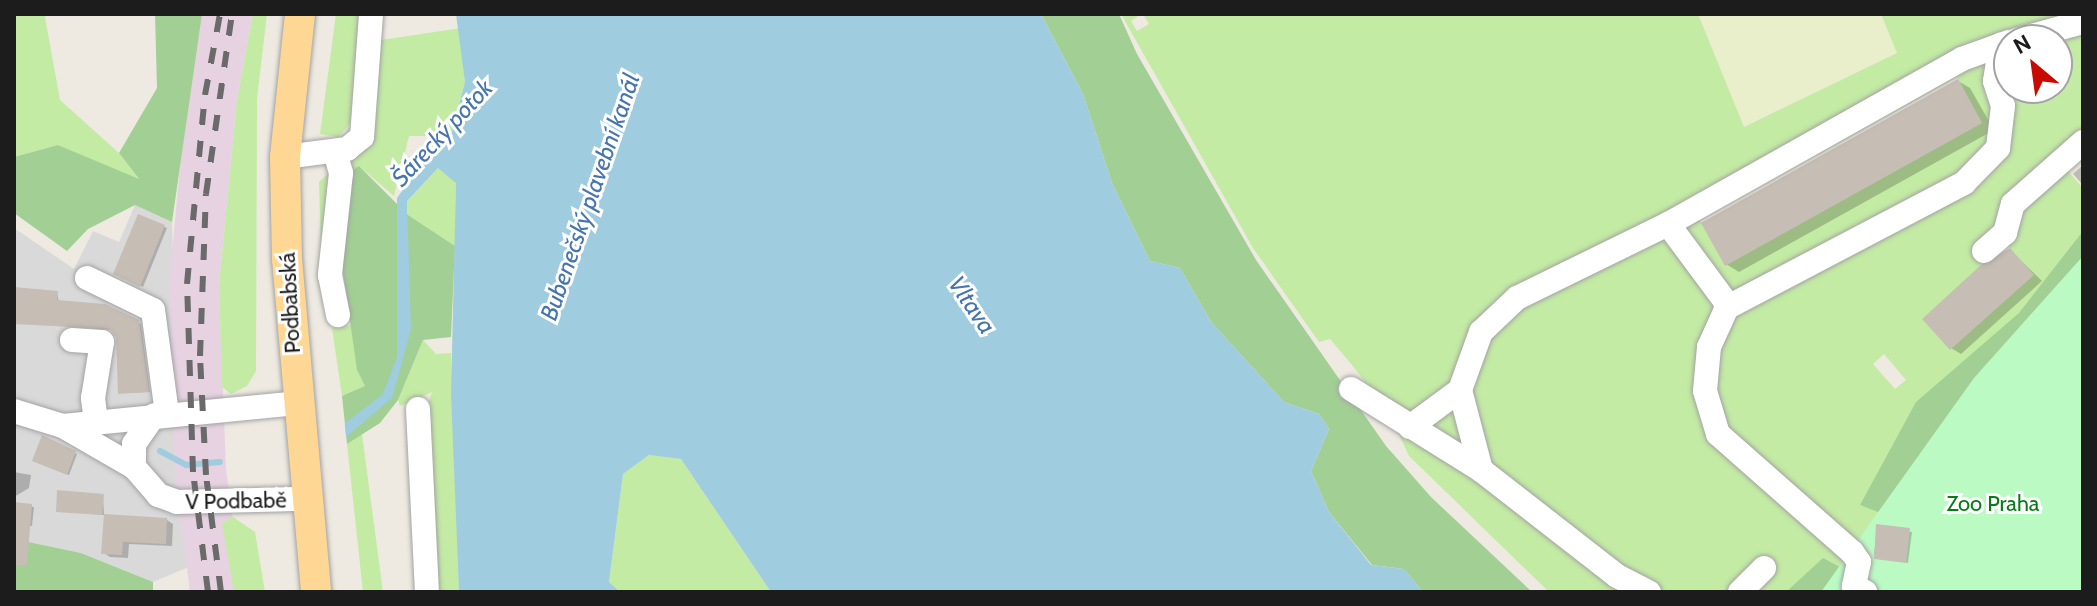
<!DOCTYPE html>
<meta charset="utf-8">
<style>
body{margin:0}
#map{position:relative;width:2097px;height:606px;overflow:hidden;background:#eeeae1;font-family:Cabin,sans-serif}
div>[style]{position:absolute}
.residential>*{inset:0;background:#dad9d9}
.industrial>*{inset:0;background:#e7d2e2}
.farmland>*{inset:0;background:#e9eecb}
.grass>*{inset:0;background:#c3eba4}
.forest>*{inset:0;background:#a2cf94}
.park>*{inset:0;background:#bbfbc3}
.water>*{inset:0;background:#9fccde}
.shadow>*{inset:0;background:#0003}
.stream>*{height:6px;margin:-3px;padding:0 3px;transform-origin:3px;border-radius:3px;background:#9fccde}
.building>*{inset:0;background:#c6bdb4}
.roads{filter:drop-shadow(0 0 2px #a3a3a3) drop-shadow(0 0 2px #a3a3a3)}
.minor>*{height:24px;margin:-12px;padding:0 12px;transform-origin:12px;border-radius:12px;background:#fff}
.major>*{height:30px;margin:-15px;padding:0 15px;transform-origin:15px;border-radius:15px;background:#ffd795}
.rail>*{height:6px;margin-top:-3px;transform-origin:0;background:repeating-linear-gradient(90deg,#6a6a6a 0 16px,transparent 0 32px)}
span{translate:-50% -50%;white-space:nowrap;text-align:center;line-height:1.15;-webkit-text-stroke:6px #fff;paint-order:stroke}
.street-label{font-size:22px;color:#1c1c1c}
.park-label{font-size:22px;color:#077c17}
.water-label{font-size:24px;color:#4574ae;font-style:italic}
.frame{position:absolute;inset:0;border:16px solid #1c1c1c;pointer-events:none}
.north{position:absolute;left:1993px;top:24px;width:80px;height:80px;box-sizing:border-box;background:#fff;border:2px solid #a4a4a4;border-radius:50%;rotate:331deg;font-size:22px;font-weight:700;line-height:32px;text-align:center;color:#1c1c1c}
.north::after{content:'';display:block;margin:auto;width:28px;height:36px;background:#c80b00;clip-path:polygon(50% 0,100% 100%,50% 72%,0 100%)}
</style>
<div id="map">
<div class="residential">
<div style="clip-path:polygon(135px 205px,172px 222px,175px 352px,191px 566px,153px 582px,81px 553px,14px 539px,14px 228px,74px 269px,93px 231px,119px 242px)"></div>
</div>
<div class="industrial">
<div style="clip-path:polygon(202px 14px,253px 14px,237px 100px,219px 285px,226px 469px,242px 592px,190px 592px,175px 474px,169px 284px,187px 92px)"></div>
</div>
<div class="farmland">
<div style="clip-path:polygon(1698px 14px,1881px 14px,1897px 53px,1743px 127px)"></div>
</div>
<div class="grass">
<div style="clip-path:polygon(14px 14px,49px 14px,45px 17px,60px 100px,119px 153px,140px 181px,58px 145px,14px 157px)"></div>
<div style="clip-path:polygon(253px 14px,267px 14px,257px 99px,256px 371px,247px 386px,231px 394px,222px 387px,219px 285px,237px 100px)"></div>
<div style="clip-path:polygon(336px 14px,365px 14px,354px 120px,338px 137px,320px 134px)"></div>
<div style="clip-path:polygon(evenodd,1121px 14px,1141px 14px,1131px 21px,1137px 31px,1149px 24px,1143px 14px,1698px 14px,1744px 127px,1897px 53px,1881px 14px,2083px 14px,2083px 157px,2067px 170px,2083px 188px,2083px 256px,1821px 592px,1549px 592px,1409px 456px,1390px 415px,1352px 365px,1330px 339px,1319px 342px,1253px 248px,1121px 14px,2009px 40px,2057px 40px,2057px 88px,2009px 88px,2009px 40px,1121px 14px,1957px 77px,1982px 123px,1725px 265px,1700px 220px,1957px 77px,1121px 14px,2006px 244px,2034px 275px,1922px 319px,2006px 244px,1121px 14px,1884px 354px,1906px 380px,1895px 389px,1873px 364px,1884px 354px)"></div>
<div style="clip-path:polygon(461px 28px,465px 82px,451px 136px,409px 136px,394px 196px,359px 166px,321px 250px,319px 182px,343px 160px,369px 148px,381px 40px)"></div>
<div style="clip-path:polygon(438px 168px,456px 182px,455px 246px,408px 215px,407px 201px)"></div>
<div style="clip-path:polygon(351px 325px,365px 387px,342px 396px,332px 328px)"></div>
<div style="clip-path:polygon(423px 340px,436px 354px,451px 353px,459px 592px,438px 592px,425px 412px,432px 392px,400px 406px,398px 400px)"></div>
<div style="clip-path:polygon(362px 434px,383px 592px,363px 592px,347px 444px)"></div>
<div style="clip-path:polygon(649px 455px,681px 459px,771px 592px,620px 592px,609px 582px,623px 474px)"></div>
<div style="clip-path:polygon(233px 517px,255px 532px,265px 592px,234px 592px,222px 523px)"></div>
</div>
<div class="forest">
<div style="clip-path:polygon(155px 14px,202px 14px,172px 222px,135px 205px,88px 229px,67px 251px,14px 213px,14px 157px,58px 145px,139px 179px,119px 153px,157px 88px)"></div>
<div style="clip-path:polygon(1041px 14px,1119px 14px,1137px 54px,1256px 260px,1386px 446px,1431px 497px,1532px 592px,1423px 592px,1404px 569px,1372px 565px,1329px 512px,1311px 471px,1329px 429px,1319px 414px,1284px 402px,1211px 322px,1180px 268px,1150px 261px,1112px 183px,1083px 94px)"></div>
<div style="clip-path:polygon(359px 166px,408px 215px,455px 246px,451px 337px,423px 340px,398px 400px,380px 423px,347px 444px,342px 396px,365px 386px,357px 370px,338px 237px,346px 175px)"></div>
<div style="clip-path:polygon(2083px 231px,2083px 592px,1860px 505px,1916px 402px,2019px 313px)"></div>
<div style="clip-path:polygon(14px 539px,81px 553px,153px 582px,153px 592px,14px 592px)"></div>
<div style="clip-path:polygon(1823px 558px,1881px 589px,1880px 592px,1786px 592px)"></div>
</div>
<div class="park">
<div style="clip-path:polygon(2083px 256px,2083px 592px,1821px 592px,1974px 378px)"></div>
</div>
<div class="water">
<div style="clip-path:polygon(456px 14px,1041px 14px,1083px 94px,1112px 183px,1150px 261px,1180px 268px,1211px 322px,1284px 402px,1319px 414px,1329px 429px,1311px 471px,1329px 512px,1371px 565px,1404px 569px,1423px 592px,771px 592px,681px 459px,649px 455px,623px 474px,609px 582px,620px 592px,459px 592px,451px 393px,456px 183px,438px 168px,407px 201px,411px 329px,392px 398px,346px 437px,345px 423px,383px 394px,397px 357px,397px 198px,431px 150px,451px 136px,465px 82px)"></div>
</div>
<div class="shadow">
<div style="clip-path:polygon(1958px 81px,1970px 88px,1994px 130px,1739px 272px,1726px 264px)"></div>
<div style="clip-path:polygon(2083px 165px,2083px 185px,2073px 174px)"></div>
<div style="clip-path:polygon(139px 217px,167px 228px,143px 287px,116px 273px)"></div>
<div style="clip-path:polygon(2010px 250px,2042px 281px,1961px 354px,1951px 348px)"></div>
<div style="clip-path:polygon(14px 292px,57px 293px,59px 302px,105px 306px,141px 324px,150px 392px,120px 393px,118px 336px,113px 330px,14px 322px)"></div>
<div style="clip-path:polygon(43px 438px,77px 454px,69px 475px,35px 460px)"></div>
<div style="clip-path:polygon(14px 472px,31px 475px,29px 488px,14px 497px)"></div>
<div style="clip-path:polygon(103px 496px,104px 515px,58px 511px)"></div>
<div style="clip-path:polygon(14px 504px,34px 507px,32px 526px,14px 524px)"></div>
<div style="clip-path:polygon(106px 516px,167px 520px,173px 524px,172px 546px,129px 544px,128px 558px,110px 557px,104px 553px)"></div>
<div style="clip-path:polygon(1878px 526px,1912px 532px,1908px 563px,1874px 554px)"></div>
</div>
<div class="stream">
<div style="left:160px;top:451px;width:30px;rotate:28deg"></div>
<div style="left:186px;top:465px;width:34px;rotate:-5deg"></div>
</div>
<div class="building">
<div style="clip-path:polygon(1958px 79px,1982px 123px,1725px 266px,1701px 223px)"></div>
<div style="clip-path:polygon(138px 214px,165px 225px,140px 287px,113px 274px)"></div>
<div style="clip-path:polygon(2010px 248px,2034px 275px,1950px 350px,1922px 319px,1981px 265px)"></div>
<div style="clip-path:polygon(14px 287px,58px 291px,57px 300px,105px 304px,139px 320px,149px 392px,118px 394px,116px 337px,110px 329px,14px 324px)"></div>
<div style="clip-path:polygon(42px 435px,76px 451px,67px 475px,32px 461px)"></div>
<div style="clip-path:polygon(57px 490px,104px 494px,102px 515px,56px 512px)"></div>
<div style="clip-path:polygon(14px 502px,32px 504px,27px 565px,14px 565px)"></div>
<div style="clip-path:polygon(104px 514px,167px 518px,166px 544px,123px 542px,122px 555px,101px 554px)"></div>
<div style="clip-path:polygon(1876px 524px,1910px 528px,1906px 563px,1874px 559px)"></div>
</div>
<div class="roads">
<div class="minor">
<div style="left:2017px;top:40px;width:68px;rotate:-15.3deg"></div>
<div style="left:335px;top:152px;width:22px;rotate:74deg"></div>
<div style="left:341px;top:173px;width:103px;rotate:96.2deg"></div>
<div style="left:330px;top:275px;width:41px;rotate:78.7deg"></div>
<div style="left:285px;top:157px;width:63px;rotate:-7.4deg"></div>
<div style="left:347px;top:149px;width:19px;rotate:-39deg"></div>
<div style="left:362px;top:137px;width:123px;rotate:-85.8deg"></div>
<div style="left:1668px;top:224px;width:101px;rotate:53.5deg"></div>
<div style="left:1728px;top:305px;width:46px;rotate:114.3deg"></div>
<div style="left:1709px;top:347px;width:44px;rotate:95.2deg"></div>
<div style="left:1705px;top:391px;width:45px;rotate:73.2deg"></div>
<div style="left:1718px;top:434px;width:179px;rotate:41.4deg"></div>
<div style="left:1852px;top:552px;width:12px;rotate:55deg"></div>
<div style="left:1859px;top:562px;width:25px;rotate:102deg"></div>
<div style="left:1854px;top:586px;width:13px;rotate:29deg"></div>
<div style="left:1984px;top:251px;width:28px;rotate:-41deg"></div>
<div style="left:2005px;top:233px;width:30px;rotate:-75deg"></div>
<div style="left:2013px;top:204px;width:94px;rotate:-41.5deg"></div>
<div style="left:87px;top:278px;width:73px;rotate:25.9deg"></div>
<div style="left:153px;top:310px;width:105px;rotate:82.3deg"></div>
<div style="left:1726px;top:308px;width:269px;rotate:-27.7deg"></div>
<div style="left:1964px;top:183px;width:49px;rotate:-45.8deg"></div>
<div style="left:1998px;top:148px;width:42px;rotate:-83.2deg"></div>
<div style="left:2003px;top:106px;width:26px;rotate:-108deg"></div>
<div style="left:1995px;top:81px;width:37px;rotate:-81deg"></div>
<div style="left:72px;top:340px;width:30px;rotate:4deg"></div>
<div style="left:102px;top:342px;width:57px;rotate:99.1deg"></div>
<div style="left:93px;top:398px;width:23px;rotate:83deg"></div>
<div style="left:1351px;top:389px;width:153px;rotate:31.9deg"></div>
<div style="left:1481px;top:470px;width:172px;rotate:37.9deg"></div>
<div style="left:1617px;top:576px;width:36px;rotate:27deg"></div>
<div style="left:1460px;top:390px;width:83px;rotate:75.3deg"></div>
<div style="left:418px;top:409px;width:183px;rotate:87.2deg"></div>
<div style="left:14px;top:411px;width:51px;rotate:17deg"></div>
<div style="left:63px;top:426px;width:82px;rotate:30deg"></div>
<div style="left:134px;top:467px;width:37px;rotate:49deg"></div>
<div style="left:158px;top:495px;width:20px;rotate:20deg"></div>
<div style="left:177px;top:502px;width:127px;rotate:-1.4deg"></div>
<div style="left:63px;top:426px;width:235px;rotate:-5.6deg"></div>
<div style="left:1410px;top:427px;width:62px;rotate:-36.5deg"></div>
<div style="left:1460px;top:390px;width:62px;rotate:-70.1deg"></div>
<div style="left:1481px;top:332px;width:50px;rotate:-43.4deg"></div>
<div style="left:1517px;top:298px;width:168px;rotate:-26.1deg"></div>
<div style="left:1668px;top:224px;width:337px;rotate:-29.3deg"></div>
<div style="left:1962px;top:59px;width:50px;rotate:-19.9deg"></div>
<div style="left:134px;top:467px;width:23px;rotate:-90deg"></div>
<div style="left:134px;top:444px;width:35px;rotate:-55deg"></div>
<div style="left:1740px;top:592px;width:34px;rotate:-45deg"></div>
</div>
<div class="major">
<div style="left:300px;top:14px;width:144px;rotate:96deg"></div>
<div style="left:285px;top:157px;width:102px;rotate:88.9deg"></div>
<div style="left:287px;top:259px;width:334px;rotate:85deg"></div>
</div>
</div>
<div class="rail">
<div style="left:208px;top:592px;width:121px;rotate:-97.1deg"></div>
<div style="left:193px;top:472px;width:188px;rotate:-91.8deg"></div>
<div style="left:187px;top:284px;width:190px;rotate:-84.6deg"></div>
<div style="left:205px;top:95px;width:82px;rotate:-79.5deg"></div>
<div style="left:221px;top:592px;width:118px;rotate:-97.3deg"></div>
<div style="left:206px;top:475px;width:119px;rotate:-92.9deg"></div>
<div style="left:200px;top:356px;width:162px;rotate:-87.9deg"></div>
<div style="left:206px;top:194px;width:182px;rotate:-81.8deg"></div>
</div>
<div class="street-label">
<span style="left:290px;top:303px;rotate:-93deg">Podbabská</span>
<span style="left:236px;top:501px;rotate:-1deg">V Podbabě</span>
</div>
<div class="park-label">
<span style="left:1993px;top:504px">Zoo Praha</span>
</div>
<div class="water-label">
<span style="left:442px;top:133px;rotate:-47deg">Šárecký potok</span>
<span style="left:590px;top:197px;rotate:-71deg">Bubenečský plavební kanál</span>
<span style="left:972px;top:305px;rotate:56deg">Vltava</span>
</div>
<div class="frame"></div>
<div class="north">N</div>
</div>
